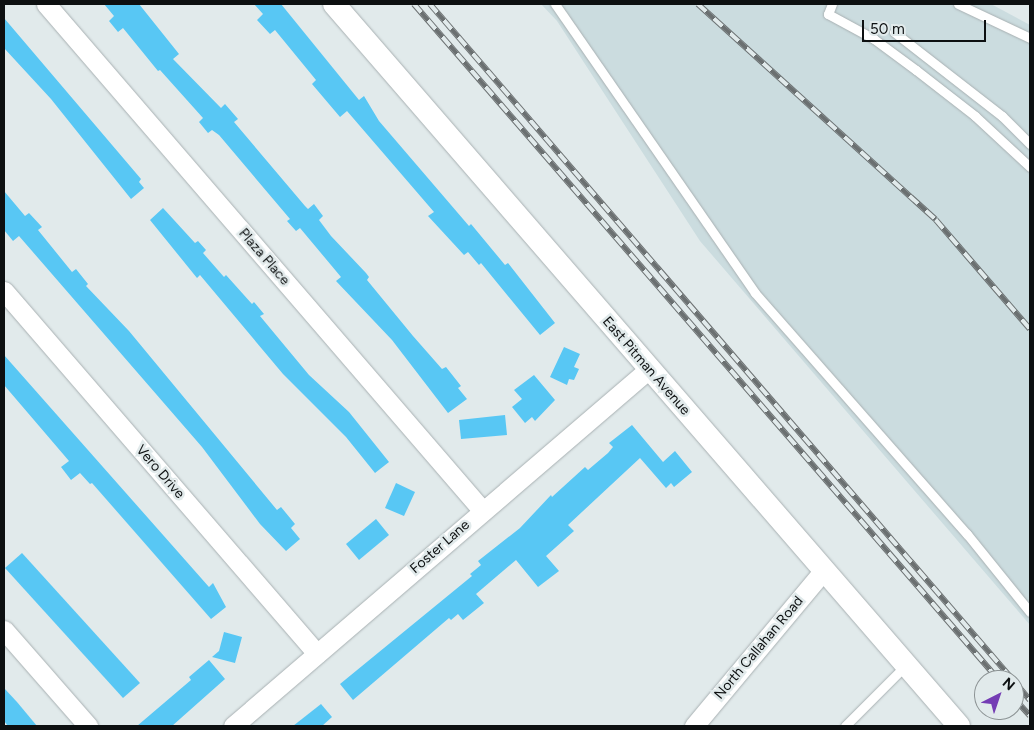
<!DOCTYPE html>
<style>
body{margin:0}
#map{position:relative;width:1034px;height:730px;overflow:hidden;background:#e1eaeb;font-family:Figtree,sans-serif}
div>[style]{position:absolute}
.built>*{inset:0;background:#cbdcdf}
.building>*{inset:0;background:#58c7f4}
.roads{filter:drop-shadow(0 0 1px #a8b0b2) drop-shadow(0 0 1px #a8b0b2)}
.service>*{height:9px;margin:-4.5px;padding:0 4.5px;transform-origin:4.5px;border-radius:4.5px;background:#fff}
.minor>*{height:19px;margin:-9.5px;padding:0 9.5px;transform-origin:9.5px;border-radius:9.5px;background:#fff}
.tertiary>*{height:22px;margin:-11px;padding:0 11px;transform-origin:11px;border-radius:11px;background:#fff}
.rail>*{height:5.5px;margin-top:-2.75px;transform-origin:0;background:repeating-linear-gradient(90deg,#e1eaeb 0 11px,#6b7071 0 22px);box-sizing:border-box;border-block:1px solid #6b7071}
span{translate:-50% -50%;white-space:nowrap;text-align:center;line-height:1.15;-webkit-text-stroke:5px #e1eaeb;paint-order:stroke}
.street-label{font-size:14px;color:#0d1011}
.frame{position:absolute;inset:0;border:5px solid #0d1011;pointer-events:none}
.north{position:absolute;left:974px;top:670px;width:50px;height:50px;box-sizing:border-box;background:#e1eaeb;border:1px solid #8c9394;border-radius:50%;rotate:41deg;font-size:14px;font-weight:700;line-height:20px;text-align:center;color:#0d1011}
.north::after{content:'';display:block;margin:auto;width:18px;height:22px;background:#743db4;clip-path:polygon(50% 0,100% 100%,50% 72%,0 100%)}
.scale{position:absolute;left:862px;top:20px;width:124px;height:22px;box-sizing:border-box;border:2px solid #0d1011;border-top:0;padding-left:6px;font-size:15px;line-height:18px;white-space:nowrap;color:#0d1011;-webkit-text-stroke:4px #e1eaeb;paint-order:stroke}
</style>
<div id="map">
<div class="built">
<div style="clip-path:polygon(541px 4px,991px 4px,1030px 25px,1030px 625px,700px 241px,557px 21px)"></div>
</div>
<div class="building">
<div style="clip-path:polygon(104px 4px,139px 4px,179px 54px,173px 59px,221px 108px,225px 104px,238px 119px,234px 122px,305px 206px,308px 209px,314px 204px,323px 216px,319px 220px,331px 236px,366px 273px,369px 277px,367px 280px,413px 336px,442px 369px,446px 367px,461px 386px,458px 388px,467px 399px,448px 413px,392px 340px,336px 281px,341px 277px,300px 228px,296px 231px,287px 221px,290px 219px,219px 135px,212px 130px,208px 133px,199px 122px,203px 118px,160px 70px,158px 71px,123px 28px,118px 32px,109px 21px,114px 16px)"></div>
<div style="clip-path:polygon(254px 4px,281px 4px,359px 100px,364px 96px,379px 121px,469px 226px,471px 224px,505px 265px,508px 263px,555px 323px,540px 335px,481px 263px,479px 265px,468px 252px,464px 255px,428px 216px,434px 212px,347px 111px,340px 117px,312px 84px,316px 80px,275px 30px,270px 34px,257px 20px,263px 14px)"></div>
<div style="clip-path:polygon(4px 18px,141px 179px,139px 182px,144px 188px,131px 199px,51px 99px,4px 48px)"></div>
<div style="clip-path:polygon(4px 191px,25px 216px,29px 213px,42px 227px,38px 230px,72px 272px,76px 269px,88px 284px,86px 286px,129px 331px,277px 510px,281px 507px,295px 524px,291px 528px,300px 539px,286px 551px,260px 524px,202px 447px,19px 236px,13px 241px,4px 230px)"></div>
<div style="clip-path:polygon(163px 208px,195px 243px,198px 241px,206px 250px,203px 253px,224px 277px,226px 275px,252px 304px,254px 302px,264px 314px,260px 316px,309px 375px,349px 412px,389px 462px,375px 473px,346px 437px,283px 374px,200px 275px,197px 278px,150px 220px)"></div>
<div style="clip-path:polygon(564px 347px,580px 354px,574px 367px,579px 369px,574px 380px,569px 379px,567px 385px,550px 377px)"></div>
<div style="clip-path:polygon(4px 355px,209px 587px,213px 583px,226px 607px,211px 619px,92px 483px,90px 484px,80px 473px,71px 480px,61px 467px,69px 461px,4px 385px)"></div>
<div style="clip-path:polygon(534px 375px,555px 400px,535px 421px,532px 417px,525px 423px,512px 407px,522px 399px,514px 390px)"></div>
<div style="clip-path:polygon(505px 415px,507px 435px,461px 439px,459px 420px)"></div>
<div style="clip-path:polygon(632px 425px,663px 462px,675px 451px,692px 472px,674px 487px,671px 483px,666px 488px,640px 458px,568px 525px,574px 531px,546px 556px,559px 571px,538px 587px,516px 560px,476px 594px,484px 603px,463px 620px,458px 614px,451px 620px,449px 618px,353px 700px,340px 684px,472px 576px,470px 574px,481px 565px,478px 561px,520px 528px,551px 495px,552px 497px,585px 467px,588px 470px,608px 453px,613px 447px,609px 443px)"></div>
<div style="clip-path:polygon(396px 483px,415px 492px,404px 516px,385px 508px)"></div>
<div style="clip-path:polygon(376px 519px,389px 535px,359px 560px,346px 544px)"></div>
<div style="clip-path:polygon(22px 553px,140px 683px,123px 698px,5px 568px)"></div>
<div style="clip-path:polygon(224px 632px,242px 637px,235px 663px,212px 657px,219px 651px)"></div>
<div style="clip-path:polygon(209px 660px,225px 679px,172px 726px,137px 726px,191px 680px,189px 677px)"></div>
<div style="clip-path:polygon(4px 688px,17px 702px,37px 726px,8px 726px,4px 721px)"></div>
<div style="clip-path:polygon(321px 704px,332px 717px,322px 726px,293px 726px)"></div>
</div>
<div class="roads">
<div class="service">
<div style="left:555px;top:4px;width:351px;rotate:55.3deg"></div>
<div style="left:755px;top:293px;width:321px;rotate:48.7deg"></div>
<div style="left:967px;top:534px;width:100px;rotate:51.1deg"></div>
<div style="left:832px;top:4px;width:11px;rotate:112deg"></div>
<div style="left:828px;top:14px;width:52px;rotate:28.5deg"></div>
<div style="left:874px;top:39px;width:52px;rotate:36.4deg"></div>
<div style="left:916px;top:70px;width:75px;rotate:37.9deg"></div>
<div style="left:975px;top:116px;width:75px;rotate:42.8deg"></div>
<div style="left:958px;top:4px;width:80px;rotate:25.3deg"></div>
<div style="left:894px;top:32px;width:137px;rotate:37.9deg"></div>
<div style="left:1002px;top:116px;width:40px;rotate:45deg"></div>
<div style="left:845px;top:726px;width:86px;rotate:-45deg"></div>
</div>
<div class="minor">
<div style="left:46px;top:4px;width:668px;rotate:49.25deg"></div>
<div style="left:4px;top:291px;width:479px;rotate:49.2deg"></div>
<div style="left:4px;top:630px;width:128px;rotate:48.8deg"></div>
<div style="left:233px;top:726px;width:548px;rotate:-40.64deg"></div>
<div style="left:694px;top:726px;width:203px;rotate:-50.2deg"></div>
</div>
<div class="tertiary">
<div style="left:334px;top:4px;width:955px;rotate:49.12deg"></div>
</div>
</div>
<div class="rail">
<div style="left:414px;top:4px;width:894px;rotate:49.13deg"></div>
<div style="left:430px;top:4px;width:893px;rotate:49.22deg"></div>
<div style="left:698px;top:4px;width:321px;rotate:42.2deg"></div>
<div style="left:936px;top:220px;width:144px;rotate:49.2deg"></div>
<div style="left:1014px;top:681px;width:25px;rotate:50deg"></div>
<div style="left:1014px;top:698px;width:24px;rotate:48deg"></div>
</div>
<div class="street-label">
<span style="left:264px;top:257px;rotate:49deg">Plaza Place</span>
<span style="left:646px;top:366px;rotate:49deg">East Pitman Avenue</span>
<span style="left:160px;top:472px;rotate:49deg">Vero Drive</span>
<span style="left:440px;top:547px;rotate:-41deg">Foster Lane</span>
<span style="left:759px;top:648px;rotate:-50deg">North Callahan Road</span>
</div>
<div class="frame"></div>
<div class="north">N</div>
<div class="scale">50 m</div>
</div>
